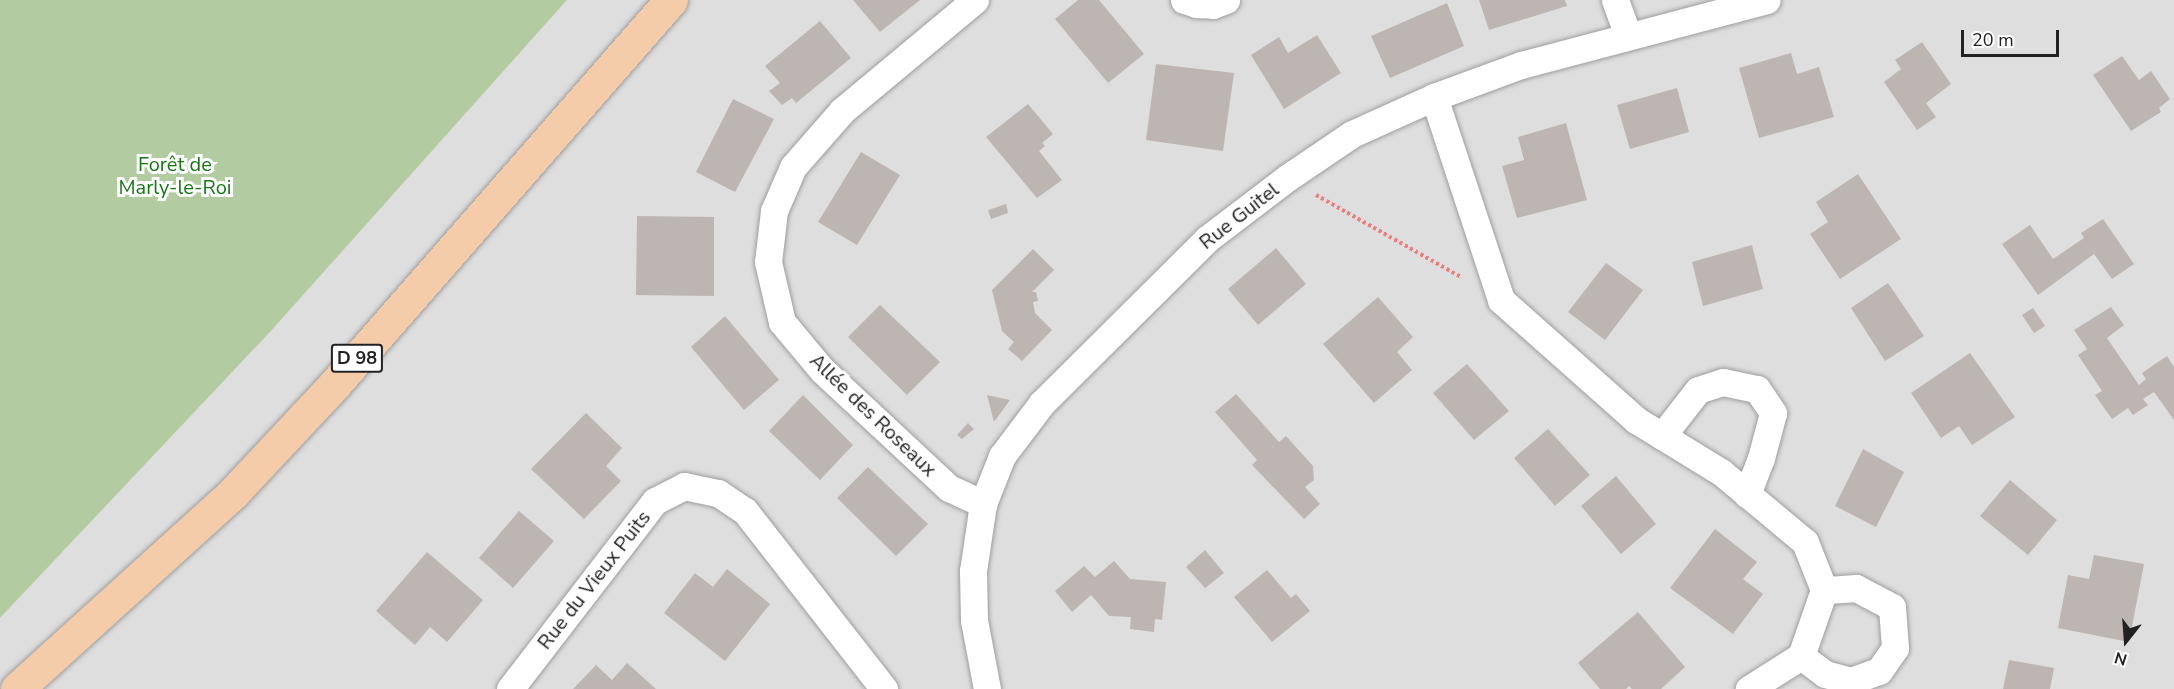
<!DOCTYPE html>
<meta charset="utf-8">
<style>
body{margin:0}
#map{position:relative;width:2174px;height:689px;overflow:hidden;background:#f0ede8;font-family:"Nunito Sans",sans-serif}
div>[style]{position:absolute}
.residential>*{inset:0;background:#dfdede}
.forest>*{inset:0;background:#b2cba1}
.building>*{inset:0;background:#bdb5b1}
.path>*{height:4px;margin-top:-2px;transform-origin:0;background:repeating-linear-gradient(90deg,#ee7c7d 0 3px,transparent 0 6px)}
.roads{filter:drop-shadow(0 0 2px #9e9e9e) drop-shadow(0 0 2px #9e9e9e)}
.minor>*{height:27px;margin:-13.5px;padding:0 13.5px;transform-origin:13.5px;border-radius:13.5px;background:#fff}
.primary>*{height:33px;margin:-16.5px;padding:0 16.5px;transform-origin:16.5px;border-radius:16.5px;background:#f4ccaa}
span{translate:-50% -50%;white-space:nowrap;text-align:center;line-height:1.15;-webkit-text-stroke:6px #fff;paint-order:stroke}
.shield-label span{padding:2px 4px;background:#fff;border:2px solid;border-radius:4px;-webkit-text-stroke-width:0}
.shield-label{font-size:18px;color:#212121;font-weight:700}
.park-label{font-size:20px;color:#197716}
.street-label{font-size:20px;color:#212121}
.north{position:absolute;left:2096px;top:611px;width:60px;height:60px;-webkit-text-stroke:4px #fff;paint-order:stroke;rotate:197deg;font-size:16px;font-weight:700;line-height:24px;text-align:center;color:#212121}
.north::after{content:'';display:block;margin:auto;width:21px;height:27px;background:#212121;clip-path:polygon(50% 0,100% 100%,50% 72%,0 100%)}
.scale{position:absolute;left:1961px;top:30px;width:98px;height:27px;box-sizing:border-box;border:3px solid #212121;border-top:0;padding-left:8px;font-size:18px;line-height:21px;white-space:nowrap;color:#212121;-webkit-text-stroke:4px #fff;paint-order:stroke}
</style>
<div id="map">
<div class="residential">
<div style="clip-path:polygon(567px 0,2174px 0,2174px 689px,0 689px,0 618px,270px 332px)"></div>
</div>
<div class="forest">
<div style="clip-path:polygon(0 0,567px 0,270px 332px,0 618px)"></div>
</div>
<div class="building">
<div style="clip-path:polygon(853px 0,920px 0,880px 32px)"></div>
<div style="clip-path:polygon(1078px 0,1099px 0,1144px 54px,1108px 83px,1055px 19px)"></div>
<div style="clip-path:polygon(1479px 0,1565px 0,1567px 6px,1489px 30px)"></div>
<div style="clip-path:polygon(1447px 3px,1464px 46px,1390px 78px,1371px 36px)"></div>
<div style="clip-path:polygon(820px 21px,851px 58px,796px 103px,792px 98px,782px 105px,769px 91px,780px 83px,765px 66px)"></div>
<div style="clip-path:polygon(1317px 35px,1341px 73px,1284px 109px,1251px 55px,1279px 37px,1288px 53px)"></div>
<div style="clip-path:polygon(1922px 42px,1951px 84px,1926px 103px,1936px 117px,1917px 130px,1884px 82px,1901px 69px,1895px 60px)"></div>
<div style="clip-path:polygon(1791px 53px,1797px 74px,1819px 67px,1834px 117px,1759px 138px,1739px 68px)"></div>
<div style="clip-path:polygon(2122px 56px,2139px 80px,2151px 71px,2170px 99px,2159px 108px,2161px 112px,2131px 131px,2093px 75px)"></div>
<div style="clip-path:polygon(1156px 64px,1234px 73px,1223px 151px,1146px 140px)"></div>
<div style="clip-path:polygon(1677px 88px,1689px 132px,1630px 149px,1617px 105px)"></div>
<div style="clip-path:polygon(733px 99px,774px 119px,735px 192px,696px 172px)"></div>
<div style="clip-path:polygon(1028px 104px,1053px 134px,1042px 143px,1045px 146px,1039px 151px,1062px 180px,1037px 198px,986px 137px)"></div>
<div style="clip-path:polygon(1566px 123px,1587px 200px,1517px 218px,1502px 166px,1524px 160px,1518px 137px)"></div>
<div style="clip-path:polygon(861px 152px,900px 175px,857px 245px,818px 222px)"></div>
<div style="clip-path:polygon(1858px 174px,1901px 239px,1840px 279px,1810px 234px,1828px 222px,1816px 202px)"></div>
<div style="clip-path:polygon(1006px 204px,1008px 213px,991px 219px,988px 210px)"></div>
<div style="clip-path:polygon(637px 216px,714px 217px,714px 296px,636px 295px)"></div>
<div style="clip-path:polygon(2103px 219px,2134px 264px,2112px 279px,2094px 254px,2038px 295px,2002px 244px,2030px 225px,2053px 259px,2084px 238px,2081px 233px)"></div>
<div style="clip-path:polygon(1752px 245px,1763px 289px,1703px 306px,1692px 262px)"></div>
<div style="clip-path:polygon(1276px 248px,1306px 284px,1258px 325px,1228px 289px)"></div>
<div style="clip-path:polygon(1033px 249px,1054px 270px,1032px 292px,1036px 292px,1038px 301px,1033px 302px,1035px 313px,1052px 330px,1022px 361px,1008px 349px,1014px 342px,1002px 331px,992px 290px)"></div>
<div style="clip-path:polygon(1606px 263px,1643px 290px,1605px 340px,1568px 312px)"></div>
<div style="clip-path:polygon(1888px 283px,1924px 336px,1885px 361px,1851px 308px)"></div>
<div style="clip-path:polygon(1378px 297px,1413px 337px,1397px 352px,1412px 370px,1374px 403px,1323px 344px)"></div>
<div style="clip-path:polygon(880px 305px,940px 362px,907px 395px,848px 337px)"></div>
<div style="clip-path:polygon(2111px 307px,2124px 325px,2107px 338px,2139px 385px,2146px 379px,2142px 373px,2167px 356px,2174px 367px,2174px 420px,2154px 392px,2143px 399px,2148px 405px,2133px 415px,2128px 408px,2112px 419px,2095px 395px,2102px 391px,2078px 355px,2087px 349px,2074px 330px)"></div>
<div style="clip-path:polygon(2033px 308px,2045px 326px,2034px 333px,2022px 315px)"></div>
<div style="clip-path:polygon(725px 316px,779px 380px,744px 410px,691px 347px)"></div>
<div style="clip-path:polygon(1970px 353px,2015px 417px,1972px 445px,1959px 426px,1941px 438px,1911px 393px)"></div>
<div style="clip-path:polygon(1467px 364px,1509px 411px,1474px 440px,1433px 393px)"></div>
<div style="clip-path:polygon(1236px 394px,1279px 442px,1286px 436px,1313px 466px,1314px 480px,1305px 487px,1320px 504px,1304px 519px,1252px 465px,1257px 460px,1215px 412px)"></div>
<div style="clip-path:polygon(803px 395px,853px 445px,820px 480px,769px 431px)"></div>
<div style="clip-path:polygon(987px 395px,1010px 400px,994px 422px)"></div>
<div style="clip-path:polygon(586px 413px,622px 448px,606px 466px,621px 481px,584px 519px,531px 469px)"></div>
<div style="clip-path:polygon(968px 423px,974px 429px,962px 439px,957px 435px)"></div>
<div style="clip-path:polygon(1548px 429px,1590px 475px,1555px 506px,1514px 458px)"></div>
<div style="clip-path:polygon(1863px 449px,1904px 472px,1876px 527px,1835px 506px)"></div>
<div style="clip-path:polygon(868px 467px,928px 524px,896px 556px,837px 498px)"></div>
<div style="clip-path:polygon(1616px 476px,1656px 524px,1621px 554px,1581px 506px)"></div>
<div style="clip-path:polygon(2010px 480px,2057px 520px,2028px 555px,1980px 516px)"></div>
<div style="clip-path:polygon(519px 511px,554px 541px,513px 588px,479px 558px)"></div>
<div style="clip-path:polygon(1715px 529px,1757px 562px,1743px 579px,1763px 594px,1733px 634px,1670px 588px)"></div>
<div style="clip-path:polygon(1205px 550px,1224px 573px,1205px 588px,1186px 567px)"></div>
<div style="clip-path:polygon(427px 552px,483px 600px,447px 642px,430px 627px,415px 645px,376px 611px)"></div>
<div style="clip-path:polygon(2094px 555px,2144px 564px,2129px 642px,2058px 628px,2068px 575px,2089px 579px)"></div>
<div style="clip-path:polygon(1114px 561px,1130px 579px,1166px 582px,1162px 620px,1155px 619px,1154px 632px,1130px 629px,1131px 617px,1109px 616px,1091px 595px,1072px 612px,1055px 591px,1084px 566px,1095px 577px)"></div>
<div style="clip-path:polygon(727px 569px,770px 604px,725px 661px,664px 613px,695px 573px,713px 587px)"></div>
<div style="clip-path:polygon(1267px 570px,1291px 598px,1296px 594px,1310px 611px,1272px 642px,1234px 597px)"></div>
<div style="clip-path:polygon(1638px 612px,1685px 667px,1661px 689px,1632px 689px,1629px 686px,1626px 689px,1600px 689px,1578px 663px)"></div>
<div style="clip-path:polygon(2009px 660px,2054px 668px,2050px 689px,2003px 689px)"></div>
<div style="clip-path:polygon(627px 663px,656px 689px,573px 689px,596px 665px,612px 680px)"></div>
</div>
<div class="path">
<div style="left:1316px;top:195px;width:167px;rotate:29.5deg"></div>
</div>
<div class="roads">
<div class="minor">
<div style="left:975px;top:0;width:173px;rotate:140.2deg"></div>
<div style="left:842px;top:111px;width:74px;rotate:131.2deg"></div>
<div style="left:793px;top:167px;width:48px;rotate:113.4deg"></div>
<div style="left:774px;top:211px;width:51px;rotate:96.7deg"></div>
<div style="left:768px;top:262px;width:62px;rotate:76.9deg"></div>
<div style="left:782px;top:322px;width:62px;rotate:50.2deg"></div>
<div style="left:822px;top:370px;width:173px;rotate:42.9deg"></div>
<div style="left:949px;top:488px;width:38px;rotate:25deg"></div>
<div style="left:1184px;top:0;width:13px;rotate:18deg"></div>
<div style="left:1196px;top:4px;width:17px;rotate:3deg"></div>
<div style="left:1213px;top:5px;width:14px;rotate:-21deg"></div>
<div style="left:1615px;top:0;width:37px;rotate:70deg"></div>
<div style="left:1434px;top:97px;width:214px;rotate:71.7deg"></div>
<div style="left:1501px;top:300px;width:181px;rotate:41.6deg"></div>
<div style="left:1636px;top:420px;width:100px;rotate:31.5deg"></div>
<div style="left:1721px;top:472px;width:109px;rotate:39.8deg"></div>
<div style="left:1805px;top:542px;width:52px;rotate:68.4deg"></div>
<div style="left:1824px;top:590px;width:70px;rotate:109.2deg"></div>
<div style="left:1801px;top:656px;width:62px;rotate:147.6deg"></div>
<div style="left:1662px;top:436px;width:58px;rotate:-52deg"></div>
<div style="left:1698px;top:390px;width:26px;rotate:-18deg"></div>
<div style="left:1723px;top:382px;width:35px;rotate:12deg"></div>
<div style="left:1757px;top:389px;width:29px;rotate:56deg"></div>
<div style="left:1773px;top:413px;width:47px;rotate:104.9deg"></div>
<div style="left:1761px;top:458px;width:39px;rotate:111deg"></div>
<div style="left:1801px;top:656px;width:30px;rotate:37deg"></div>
<div style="left:1825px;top:674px;width:27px;rotate:15deg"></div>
<div style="left:1851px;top:681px;width:30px;rotate:-20deg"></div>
<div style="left:1879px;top:671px;width:28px;rotate:-55deg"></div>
<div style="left:1895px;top:648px;width:41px;rotate:-94.2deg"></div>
<div style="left:1892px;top:607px;width:41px;rotate:-152.2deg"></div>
<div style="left:1856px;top:588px;width:32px;rotate:176deg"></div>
<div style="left:510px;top:689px;width:237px;rotate:-52.4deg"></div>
<div style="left:655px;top:501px;width:33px;rotate:-27deg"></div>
<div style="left:684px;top:486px;width:35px;rotate:12deg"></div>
<div style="left:718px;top:493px;width:32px;rotate:34deg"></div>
<div style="left:745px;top:511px;width:226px;rotate:52deg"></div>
<div style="left:987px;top:689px;width:70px;rotate:-100.7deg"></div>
<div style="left:974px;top:620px;width:49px;rotate:-91.2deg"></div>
<div style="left:973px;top:571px;width:68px;rotate:-81.5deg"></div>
<div style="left:983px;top:504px;width:52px;rotate:-68.4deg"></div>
<div style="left:1002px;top:456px;width:66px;rotate:-53deg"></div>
<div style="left:1042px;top:403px;width:233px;rotate:-44.8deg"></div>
<div style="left:1207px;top:239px;width:101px;rotate:-37.3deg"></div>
<div style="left:1287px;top:178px;width:78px;rotate:-34.1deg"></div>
<div style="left:1352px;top:134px;width:90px;rotate:-24.3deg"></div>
<div style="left:1434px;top:97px;width:93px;rotate:-20.2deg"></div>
<div style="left:1521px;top:65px;width:254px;rotate:-14.8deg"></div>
</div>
<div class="primary">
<div style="left:17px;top:689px;width:293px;rotate:-42.2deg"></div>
<div style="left:234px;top:492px;width:148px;rotate:-46.9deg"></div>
<div style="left:335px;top:384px;width:510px;rotate:-48.81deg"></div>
</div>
</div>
<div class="shield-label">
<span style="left:357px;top:358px">D 98</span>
</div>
<div class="park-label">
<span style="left:175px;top:176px">Forêt de<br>Marly-le-Roi</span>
</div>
<div class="street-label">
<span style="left:1239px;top:216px;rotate:-38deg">Rue Guitel</span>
<span style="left:873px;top:415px;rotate:44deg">Allée des Roseaux</span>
<span style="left:594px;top:580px;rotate:-52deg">Rue du Vieux Puits</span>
</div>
<div class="north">N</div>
<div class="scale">20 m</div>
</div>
